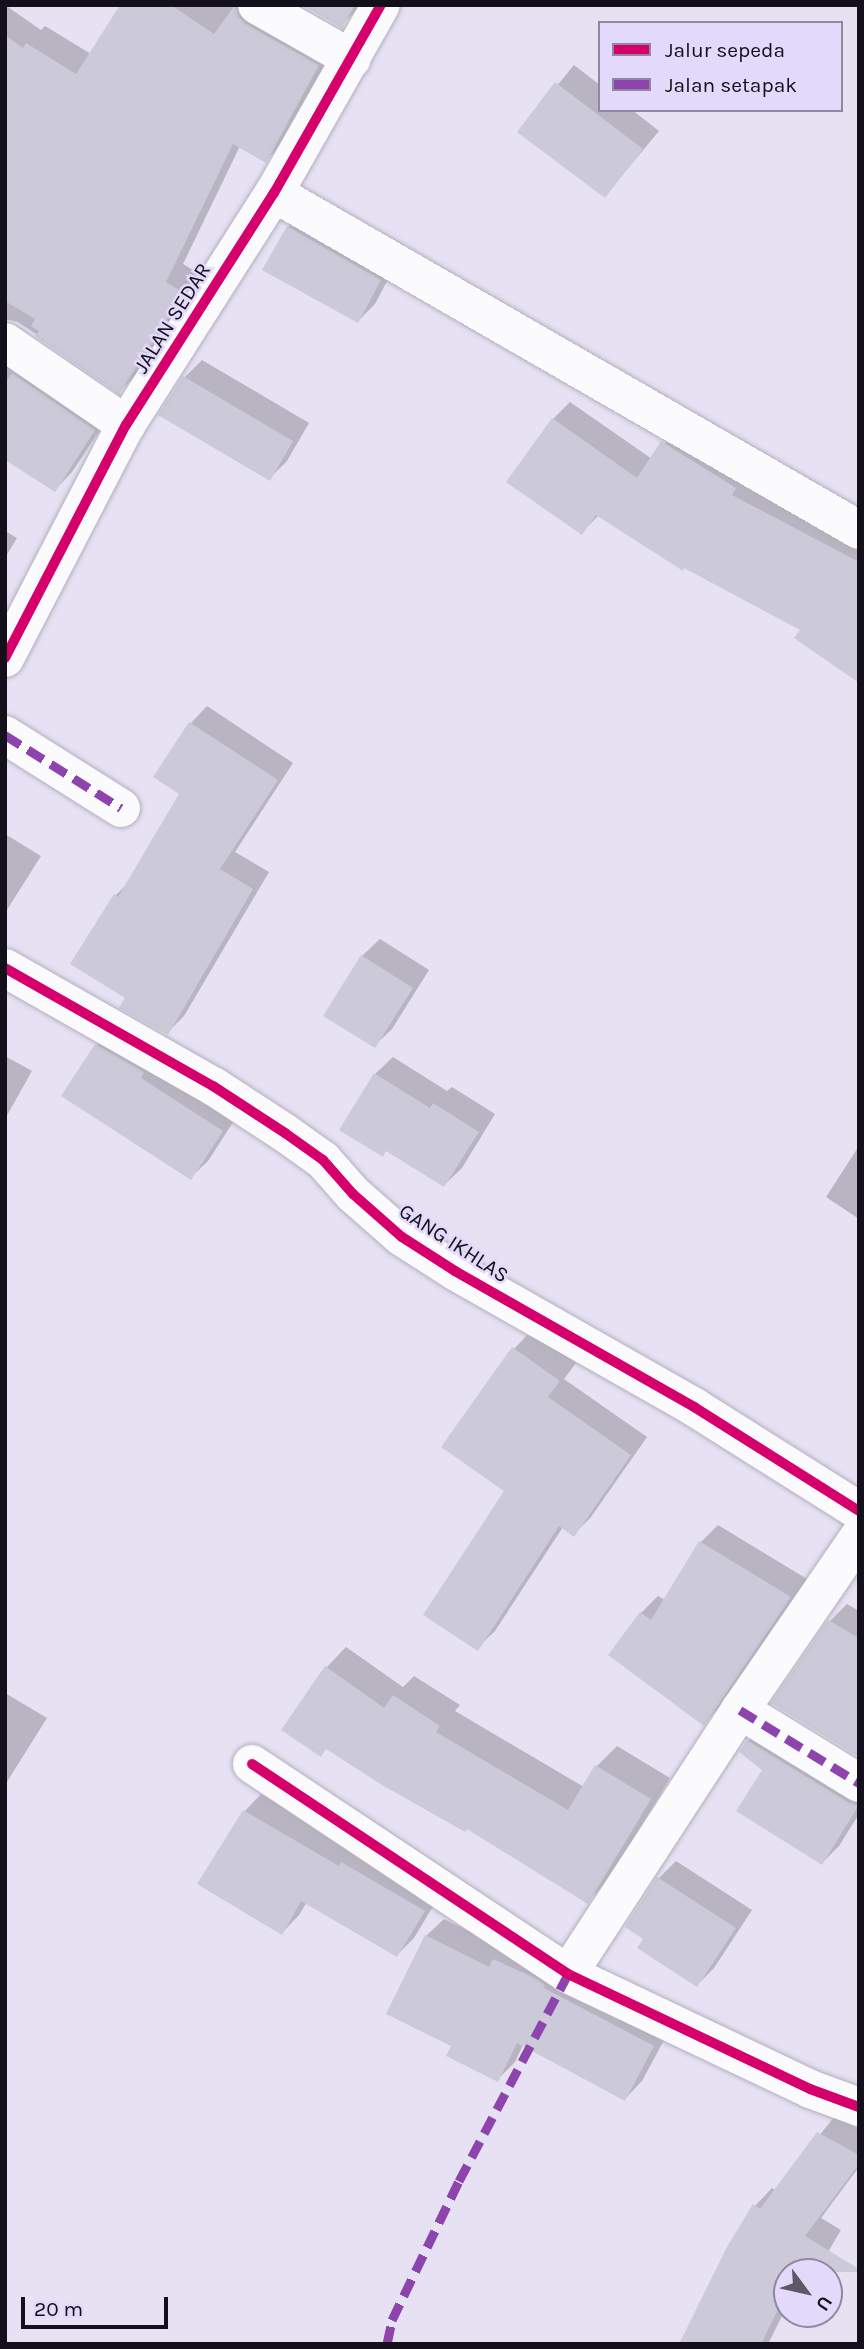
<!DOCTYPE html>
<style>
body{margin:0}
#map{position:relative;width:864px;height:2349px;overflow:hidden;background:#e6e1f3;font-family:Karla,sans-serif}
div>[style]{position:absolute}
.shadow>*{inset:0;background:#0003}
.building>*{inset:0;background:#cccad9}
.roads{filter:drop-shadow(0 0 2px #b3afbd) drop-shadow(0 0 2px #b3afbd)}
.minor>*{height:38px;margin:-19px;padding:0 19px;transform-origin:19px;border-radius:19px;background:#fbfafd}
.quiet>*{height:9px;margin-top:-4.5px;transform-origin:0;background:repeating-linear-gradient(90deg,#8e44ad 0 18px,transparent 0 27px)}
.cycleway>*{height:10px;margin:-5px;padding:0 5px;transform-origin:5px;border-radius:5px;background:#d6006c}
span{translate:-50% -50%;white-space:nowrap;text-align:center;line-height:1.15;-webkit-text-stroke:5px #e2d9fb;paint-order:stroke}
.street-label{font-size:21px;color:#130f1b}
.frame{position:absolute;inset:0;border:7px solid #130f1b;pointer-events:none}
.legend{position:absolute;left:598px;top:21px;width:245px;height:91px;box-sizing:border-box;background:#e2d9fb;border:2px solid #8f88a1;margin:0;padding:9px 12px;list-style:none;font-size:21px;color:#130f1b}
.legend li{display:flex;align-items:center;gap:14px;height:35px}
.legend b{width:35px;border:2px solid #8f88a1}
.north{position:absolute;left:773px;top:2258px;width:70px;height:70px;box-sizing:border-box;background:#e2d9fb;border:2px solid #8f88a1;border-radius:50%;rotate:123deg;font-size:19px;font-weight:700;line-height:28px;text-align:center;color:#130f1b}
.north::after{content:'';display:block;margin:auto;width:24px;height:32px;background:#5d5867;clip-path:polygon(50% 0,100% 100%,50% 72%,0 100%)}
.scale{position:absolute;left:21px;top:2297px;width:147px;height:32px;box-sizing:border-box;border:4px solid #130f1b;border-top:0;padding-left:9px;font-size:21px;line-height:24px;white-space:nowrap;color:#130f1b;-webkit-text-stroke:5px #e2d9fb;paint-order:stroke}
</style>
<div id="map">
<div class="shadow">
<div style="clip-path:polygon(5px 5px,41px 30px,45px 26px,91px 54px,122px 5px,263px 5px,336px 47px,283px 143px,265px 161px,240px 146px,183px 264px,201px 275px,138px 373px,120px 391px,18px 322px,5px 319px)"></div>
<div style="clip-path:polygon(305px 5px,361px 5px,341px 26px)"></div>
<div style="clip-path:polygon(574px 65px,600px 85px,600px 110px,632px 110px,659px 131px,605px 196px,520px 131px)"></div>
<div style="clip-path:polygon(306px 210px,397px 262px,375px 304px,358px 321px,288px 227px)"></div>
<div style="clip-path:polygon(5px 336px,112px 412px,72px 472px,55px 490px,5px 458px)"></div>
<div style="clip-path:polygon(202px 360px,309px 423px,287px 461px,270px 478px,184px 378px)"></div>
<div style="clip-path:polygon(570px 402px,652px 459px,680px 425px,859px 536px,859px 681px,803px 629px,599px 515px,582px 532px,553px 419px)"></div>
<div style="clip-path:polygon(5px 531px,17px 538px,5px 558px)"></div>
<div style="clip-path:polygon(207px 706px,293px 763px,235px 852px,269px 872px,184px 1016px,167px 1033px,128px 998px,115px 896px,128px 883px,181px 794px,156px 777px,191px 723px)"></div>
<div style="clip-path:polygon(5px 834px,41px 856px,5px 913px)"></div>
<div style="clip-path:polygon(380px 939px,429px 970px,392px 1029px,374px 1046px,362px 956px)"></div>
<div style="clip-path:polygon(114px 1028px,239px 1113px,208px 1161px,190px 1178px,97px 1045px)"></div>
<div style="clip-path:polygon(5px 1056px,32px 1071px,5px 1119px)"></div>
<div style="clip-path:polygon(393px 1057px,447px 1091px,452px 1087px,495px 1114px,462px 1168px,444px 1185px,375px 1074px)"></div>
<div style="clip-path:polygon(859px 1146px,859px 1219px,826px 1197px)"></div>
<div style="clip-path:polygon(531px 1331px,576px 1363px,564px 1379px,647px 1437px,591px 1517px,574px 1534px,563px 1527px,495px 1631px,477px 1648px,506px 1491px,514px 1349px)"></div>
<div style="clip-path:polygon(718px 1525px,807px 1579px,721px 1706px,703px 1724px,611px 1654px,641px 1613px,658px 1596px,665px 1600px,701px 1542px)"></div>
<div style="clip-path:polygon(847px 1604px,859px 1611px,859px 1755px,830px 1621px)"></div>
<div style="clip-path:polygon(346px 1647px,403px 1687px,414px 1676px,460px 1705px,455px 1711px,584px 1787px,597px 1766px,617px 1746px,670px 1778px,608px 1881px,587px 1902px,326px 1668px)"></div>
<div style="clip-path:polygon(5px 1693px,47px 1718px,5px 1785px)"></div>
<div style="clip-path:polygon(765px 1724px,859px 1781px,859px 1814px,839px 1846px,822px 1863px,748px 1741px)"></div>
<div style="clip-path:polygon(261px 1794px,441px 1893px,414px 1938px,397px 1955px,307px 1902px,299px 1915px,282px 1933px,244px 1812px)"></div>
<div style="clip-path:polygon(676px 1861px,752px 1910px,714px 1968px,697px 1985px,646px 1938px,627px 1927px,659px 1878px)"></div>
<div style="clip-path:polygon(444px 1919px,670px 2029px,642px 2081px,625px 2099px,523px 2045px,515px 2062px,498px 2079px,453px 2045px,426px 1936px)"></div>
<div style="clip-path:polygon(835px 2116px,859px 2129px,859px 2167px,821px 2218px,841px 2230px,816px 2272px,787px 2272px,787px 2306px,768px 2344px,681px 2344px,755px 2206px,772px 2188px,775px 2190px)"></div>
</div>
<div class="building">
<div style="clip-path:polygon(120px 5px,171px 5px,214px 34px,235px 5px,239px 17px,246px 24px,319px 65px,266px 163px,233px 144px,166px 282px,184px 293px,119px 394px,35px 336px,39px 331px,31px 326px,35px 319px,5px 301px,5px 35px,23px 48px,26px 43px,76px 74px)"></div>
<div style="clip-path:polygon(302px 5px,355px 5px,342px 28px)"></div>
<div style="clip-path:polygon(555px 82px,643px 149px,605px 198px,517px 132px)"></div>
<div style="clip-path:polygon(287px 226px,381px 280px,358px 323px,262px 270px)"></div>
<div style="clip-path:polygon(12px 373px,95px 430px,55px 492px,5px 460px,5px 383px)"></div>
<div style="clip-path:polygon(183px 376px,293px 441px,270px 481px,158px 415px)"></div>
<div style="clip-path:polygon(552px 418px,637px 478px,661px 441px,736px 488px,732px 495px,859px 562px,859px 683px,794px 638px,800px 630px,684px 568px,683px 571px,596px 515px,582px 535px,506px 482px)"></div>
<div style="clip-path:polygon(189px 722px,278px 780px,220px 869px,253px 889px,168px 1035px,119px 1008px,125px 998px,70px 964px,114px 894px,118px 897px,179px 794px,153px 777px)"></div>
<div style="clip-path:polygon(361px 955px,413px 988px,375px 1048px,323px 1016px)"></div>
<div style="clip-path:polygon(95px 1044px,144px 1072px,141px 1078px,223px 1131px,191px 1180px,61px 1096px)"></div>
<div style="clip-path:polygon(374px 1073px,430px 1108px,433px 1103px,479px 1132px,444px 1187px,386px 1151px,383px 1157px,339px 1130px)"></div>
<div style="clip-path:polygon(512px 1347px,560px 1381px,548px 1397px,631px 1455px,574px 1537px,559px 1526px,478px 1651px,423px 1615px,504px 1491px,441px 1447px)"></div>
<div style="clip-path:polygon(699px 1541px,791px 1597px,704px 1726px,608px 1655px,640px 1612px,651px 1620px)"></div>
<div style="clip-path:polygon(828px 1620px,859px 1638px,859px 1757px,771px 1703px)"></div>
<div style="clip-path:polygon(325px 1666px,384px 1708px,393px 1695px,440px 1726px,436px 1732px,568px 1810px,595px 1765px,651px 1799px,588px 1904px,467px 1829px,465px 1832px,382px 1785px,326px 1749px,321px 1757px,281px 1730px)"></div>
<div style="clip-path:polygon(747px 1740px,848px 1802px,859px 1805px,822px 1865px,736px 1811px,762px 1770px,739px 1752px)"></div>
<div style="clip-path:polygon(243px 1810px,339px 1866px,341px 1862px,425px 1911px,397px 1957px,301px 1901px,282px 1935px,197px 1884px)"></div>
<div style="clip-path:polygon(657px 1877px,736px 1928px,697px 1987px,637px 1948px,643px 1939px,625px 1927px)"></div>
<div style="clip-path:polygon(425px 1935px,489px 1967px,493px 1959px,537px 1979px,545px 1985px,544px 1988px,654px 2046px,625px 2101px,517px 2043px,498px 2082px,446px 2056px,451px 2046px,386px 2014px)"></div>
<div style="clip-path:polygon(817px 2132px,859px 2155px,859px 2164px,805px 2236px,859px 2269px,859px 2272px,787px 2272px,787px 2291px,761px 2344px,679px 2344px,727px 2247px,753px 2204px,760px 2209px)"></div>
</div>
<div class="roads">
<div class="minor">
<div style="left:257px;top:5px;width:109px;rotate:29.6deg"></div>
<div style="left:274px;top:193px;width:675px;rotate:29.94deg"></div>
<div style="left:5px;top:342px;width:147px;rotate:34.4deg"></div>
<div style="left:5px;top:658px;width:263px;rotate:-62.6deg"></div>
<div style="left:126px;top:425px;width:275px;rotate:-57.5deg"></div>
<div style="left:274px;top:193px;width:216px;rotate:-60.4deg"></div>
<div style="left:5px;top:735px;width:137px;rotate:32.2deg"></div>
<div style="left:5px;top:968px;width:239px;rotate:29.6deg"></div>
<div style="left:213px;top:1086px;width:86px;rotate:33.1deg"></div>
<div style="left:285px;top:1133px;width:47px;rotate:35.4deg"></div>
<div style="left:323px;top:1160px;width:45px;rotate:48.6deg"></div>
<div style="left:353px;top:1194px;width:65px;rotate:41.3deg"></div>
<div style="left:402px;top:1237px;width:63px;rotate:32.7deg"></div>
<div style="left:455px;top:1271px;width:275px;rotate:29.6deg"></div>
<div style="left:694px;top:1407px;width:195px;rotate:32.2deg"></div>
<div style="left:740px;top:1710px;width:140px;rotate:31.5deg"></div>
<div style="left:252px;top:1764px;width:379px;rotate:33.6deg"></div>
<div style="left:568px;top:1974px;width:268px;rotate:25.4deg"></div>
<div style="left:810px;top:2089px;width:52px;rotate:20.2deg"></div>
<div style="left:568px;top:1974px;width:315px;rotate:-56.9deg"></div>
<div style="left:740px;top:1710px;width:210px;rotate:-55.5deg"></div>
</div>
</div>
<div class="quiet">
<div style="left:5px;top:735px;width:137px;rotate:32.2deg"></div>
<div style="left:740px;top:1710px;width:140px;rotate:31.5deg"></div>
<div style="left:387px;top:2344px;width:25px;rotate:-78deg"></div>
<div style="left:392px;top:2320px;width:154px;rotate:-64.3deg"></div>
<div style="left:459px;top:2181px;width:234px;rotate:-62.2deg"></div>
</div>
<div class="cycleway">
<div style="left:5px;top:658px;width:263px;rotate:-62.6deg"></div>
<div style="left:126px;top:425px;width:275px;rotate:-57.5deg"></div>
<div style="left:274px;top:193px;width:216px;rotate:-60.4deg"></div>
<div style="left:5px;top:968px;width:239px;rotate:29.6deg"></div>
<div style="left:213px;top:1086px;width:86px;rotate:33.1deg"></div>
<div style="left:285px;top:1133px;width:47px;rotate:35.4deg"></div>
<div style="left:323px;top:1160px;width:45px;rotate:48.6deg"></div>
<div style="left:353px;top:1194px;width:65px;rotate:41.3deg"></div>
<div style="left:402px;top:1237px;width:63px;rotate:32.7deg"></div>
<div style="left:455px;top:1271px;width:275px;rotate:29.6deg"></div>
<div style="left:694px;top:1407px;width:195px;rotate:32.2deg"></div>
<div style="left:252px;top:1764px;width:379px;rotate:33.6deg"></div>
<div style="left:568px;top:1974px;width:268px;rotate:25.4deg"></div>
<div style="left:810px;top:2089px;width:52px;rotate:20.2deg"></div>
</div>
<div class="street-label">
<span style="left:172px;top:318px;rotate:-58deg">JALAN SEDAR</span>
<span style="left:454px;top:1243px;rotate:33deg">GANG IKHLAS</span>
</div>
<div class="frame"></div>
<ul class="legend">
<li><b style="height:9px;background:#d6006c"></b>Jalur sepeda</li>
<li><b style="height:9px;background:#8e44ad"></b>Jalan setapak</li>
</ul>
<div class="north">U</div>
<div class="scale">20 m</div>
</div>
